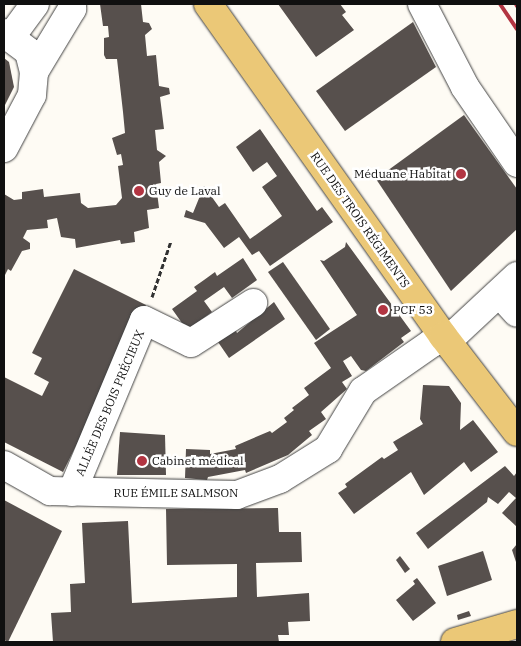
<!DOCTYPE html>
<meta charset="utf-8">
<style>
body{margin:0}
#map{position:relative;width:521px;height:646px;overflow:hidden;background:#fefbf4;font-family:"IBM Plex Serif",serif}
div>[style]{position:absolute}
.building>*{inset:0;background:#57504d}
.path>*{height:3px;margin-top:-1.5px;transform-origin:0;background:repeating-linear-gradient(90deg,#323232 0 5px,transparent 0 7.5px)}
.roads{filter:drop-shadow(0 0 1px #434343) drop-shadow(0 0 1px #434343)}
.minor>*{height:28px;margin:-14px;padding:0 14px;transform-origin:14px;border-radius:14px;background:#fff}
.major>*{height:28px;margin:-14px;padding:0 14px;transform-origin:14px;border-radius:14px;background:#ebc877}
.rail>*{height:4px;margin:-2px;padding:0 2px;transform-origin:2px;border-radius:2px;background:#b23542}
.dots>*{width:14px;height:14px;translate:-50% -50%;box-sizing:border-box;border:2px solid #fff;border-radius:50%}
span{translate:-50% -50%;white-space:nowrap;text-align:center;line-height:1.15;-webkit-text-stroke:5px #fff;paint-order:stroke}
.poi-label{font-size:12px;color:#101010}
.right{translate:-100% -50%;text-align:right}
.left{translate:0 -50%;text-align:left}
.street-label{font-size:12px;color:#101010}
.frame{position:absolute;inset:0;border:5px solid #101010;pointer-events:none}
</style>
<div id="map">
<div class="building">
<div style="clip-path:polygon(100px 4px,141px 4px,143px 22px,149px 23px,152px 29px,145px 35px,147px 56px,156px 55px,159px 86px,169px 88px,170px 94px,160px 97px,164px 129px,155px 130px,157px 150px,166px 156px,159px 162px,161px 183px,156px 184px,159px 208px,147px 210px,149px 228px,134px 232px,135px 242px,121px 244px,120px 240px,76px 248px,75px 239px,61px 237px,57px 218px,47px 220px,48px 228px,27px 230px,23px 238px,30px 243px,30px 249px,22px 251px,11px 271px,8px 269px,4px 277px,4px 194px,14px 200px,22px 199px,22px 192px,43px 189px,44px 197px,80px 193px,81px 203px,88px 208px,116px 205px,122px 198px,118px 166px,123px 165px,121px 154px,117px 155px,112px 138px,125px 133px,123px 112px,117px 59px,106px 59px,104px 55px,104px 38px,109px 37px,108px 26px,103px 26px)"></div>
<div style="clip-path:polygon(278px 4px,340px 4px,346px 12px,342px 15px,354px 30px,316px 57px)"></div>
<div style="clip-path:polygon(413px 22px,436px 67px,345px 131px,316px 91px)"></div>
<div style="clip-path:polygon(4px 58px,9px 62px,14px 87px,4px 107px)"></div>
<div style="clip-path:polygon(464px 115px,517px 189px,517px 229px,451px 291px,376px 179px)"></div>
<div style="clip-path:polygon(260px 129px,317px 211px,322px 207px,333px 222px,270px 266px,259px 251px,252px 255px,239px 237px,224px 248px,205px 223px,184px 217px,186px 210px,193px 213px,204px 186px,219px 207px,225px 203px,250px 239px,282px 216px,262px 187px,277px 176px,267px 162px,253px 172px,236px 147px)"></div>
<div style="clip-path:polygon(346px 242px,411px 331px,401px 338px,404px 342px,366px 371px,361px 370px,351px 356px,343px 361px,352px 376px,342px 382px,347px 389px,321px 412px,326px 419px,309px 431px,312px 435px,288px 455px,246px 473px,245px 470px,208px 477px,207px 480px,185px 478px,186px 449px,210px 450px,210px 454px,236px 449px,235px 446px,270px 431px,272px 433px,287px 422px,284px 418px,294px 410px,292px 408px,309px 395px,304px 388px,331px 368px,314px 343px,357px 315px,320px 260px,324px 261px,345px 247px)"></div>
<div style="clip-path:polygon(243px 258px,257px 280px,232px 298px,224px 287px,204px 301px,212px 312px,187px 330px,172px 309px,197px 291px,194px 287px,204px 280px,215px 272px,217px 276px)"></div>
<div style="clip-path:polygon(283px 262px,330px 329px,316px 340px,268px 272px)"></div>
<div style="clip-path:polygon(74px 269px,146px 305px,63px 472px,4px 442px,4px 377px,42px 396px,49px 382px,34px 374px,42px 358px,32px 353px)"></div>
<div style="clip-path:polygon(274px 302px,285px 319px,229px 358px,218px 342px,235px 329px,237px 333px)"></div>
<div style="clip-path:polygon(423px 385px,449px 386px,461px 403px,460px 430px,473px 420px,498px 452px,471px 472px,464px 462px,424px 495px,411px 472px,354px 514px,338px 493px,347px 487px,345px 484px,382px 457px,384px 459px,398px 450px,393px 442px,423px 424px,420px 419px)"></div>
<div style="clip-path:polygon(120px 432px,165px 435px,166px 475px,117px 475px)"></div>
<div style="clip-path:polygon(505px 466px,514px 476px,517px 472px,517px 527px,502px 513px,516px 498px,509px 492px,498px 504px,488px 497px,487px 502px,428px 549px,416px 533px)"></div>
<div style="clip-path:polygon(4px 500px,62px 531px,8px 642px,4px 640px)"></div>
<div style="clip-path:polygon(278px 508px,279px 532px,301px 532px,302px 562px,256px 563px,257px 597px,309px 593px,310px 621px,288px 622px,289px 635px,278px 635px,279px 642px,53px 642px,51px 613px,71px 612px,70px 584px,85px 583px,82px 523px,128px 521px,132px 603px,237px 597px,237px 564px,167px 565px,166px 509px)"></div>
<div style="clip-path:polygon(517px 544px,517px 565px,512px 550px)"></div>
<div style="clip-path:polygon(483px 551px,492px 580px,447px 596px,438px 566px)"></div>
<div style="clip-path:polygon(400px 556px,410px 569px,405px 573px,396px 560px)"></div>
<div style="clip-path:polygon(417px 578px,436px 603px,413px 621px,396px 600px,415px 584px,413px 581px)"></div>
<div style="clip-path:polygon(469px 611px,471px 616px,458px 620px,457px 615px)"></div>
</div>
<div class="path">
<div style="left:152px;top:297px;width:59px;rotate:-71.3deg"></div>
</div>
<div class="roads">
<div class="minor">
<div style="left:422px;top:4px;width:93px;rotate:62.6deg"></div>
<div style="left:465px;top:87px;width:92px;rotate:55.6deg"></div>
<div style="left:4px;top:33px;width:31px;rotate:37deg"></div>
<div style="left:29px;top:52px;width:21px;rotate:76deg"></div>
<div style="left:34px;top:72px;width:23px;rotate:95deg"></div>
<div style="left:32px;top:95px;width:60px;rotate:117.8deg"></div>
<div style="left:10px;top:38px;width:42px;rotate:-53.7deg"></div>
<div style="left:34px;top:72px;width:74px;rotate:-58.9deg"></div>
<div style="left:72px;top:9px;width:5px;rotate:-90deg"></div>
<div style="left:500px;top:294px;width:25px;rotate:48deg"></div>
<div style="left:4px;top:465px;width:53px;rotate:29.5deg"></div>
<div style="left:50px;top:491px;width:187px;rotate:1.2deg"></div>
<div style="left:237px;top:495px;width:46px;rotate:-20.4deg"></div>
<div style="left:280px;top:479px;width:57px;rotate:-32deg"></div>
<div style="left:328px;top:449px;width:68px;rotate:-58.9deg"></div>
<div style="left:363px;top:391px;width:84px;rotate:-34.8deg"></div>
<div style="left:432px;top:343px;width:27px;rotate:-24deg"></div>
<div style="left:457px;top:332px;width:82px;rotate:-43deg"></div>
<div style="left:72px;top:492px;width:186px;rotate:-67.3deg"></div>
<div style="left:144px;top:320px;width:52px;rotate:26.1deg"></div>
<div style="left:191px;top:343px;width:74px;rotate:-32.8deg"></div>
</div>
<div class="major">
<div style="left:208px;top:4px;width:407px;rotate:54.7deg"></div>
<div style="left:443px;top:336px;width:121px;rotate:52.4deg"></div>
<div style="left:455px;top:642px;width:65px;rotate:-16.2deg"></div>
</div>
</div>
<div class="rail">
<div style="left:500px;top:4px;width:30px;rotate:56deg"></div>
<div style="left:516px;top:4px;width:2px;rotate:63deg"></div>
</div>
<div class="dots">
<div style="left:461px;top:174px;background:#b23542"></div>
<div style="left:139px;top:191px;background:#b23542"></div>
<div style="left:383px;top:310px;background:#b23542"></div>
<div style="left:142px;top:461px;background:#b23542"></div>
</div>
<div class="poi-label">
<span class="right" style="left:451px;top:174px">Méduane Habitat</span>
<span class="left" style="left:149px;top:191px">Guy de Laval</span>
<span class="left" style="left:393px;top:310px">PCF 53</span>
<span class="left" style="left:152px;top:461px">Cabinet médical</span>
</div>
<div class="street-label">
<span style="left:360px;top:220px;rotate:55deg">RUE DES TROIS RÉGIMENTS</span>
<span style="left:110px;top:403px;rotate:-67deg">ALLÉE DES BOIS PRÉCIEUX</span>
<span style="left:176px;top:493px">RUE ÉMILE SALMSON</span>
</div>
<div class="frame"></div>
</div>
